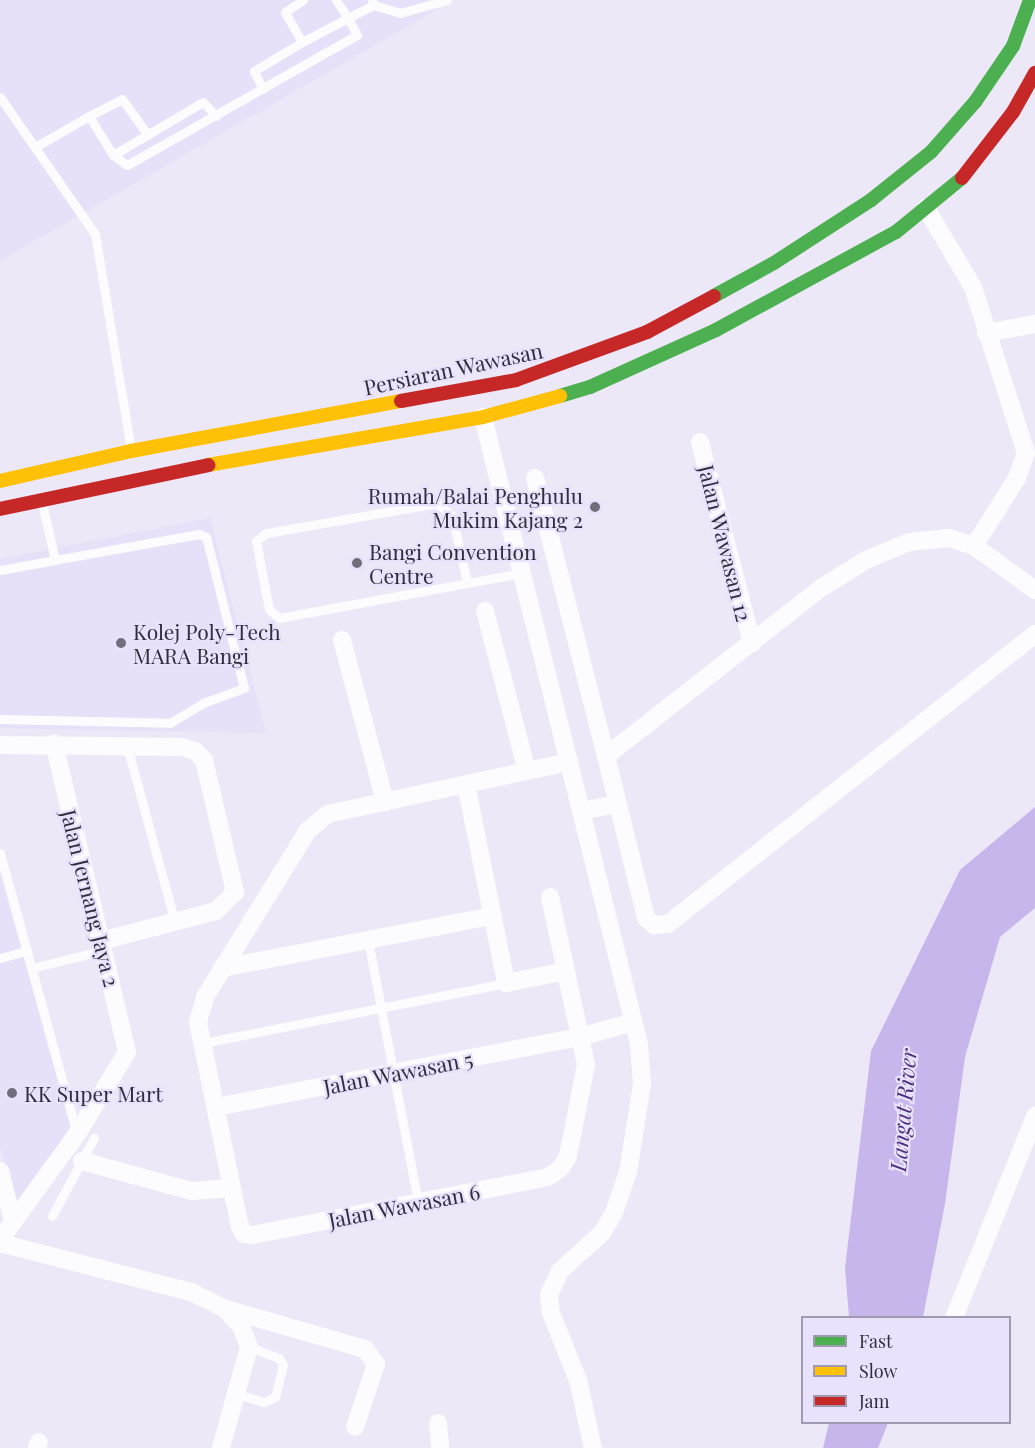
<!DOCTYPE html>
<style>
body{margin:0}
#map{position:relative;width:1035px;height:1448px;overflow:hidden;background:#ece8f7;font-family:"Playfair Display",serif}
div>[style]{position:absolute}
.built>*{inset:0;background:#e6e0f9}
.water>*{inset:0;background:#c6b6ec}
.lane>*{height:9px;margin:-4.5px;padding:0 4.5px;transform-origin:4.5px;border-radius:4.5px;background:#fcfcfe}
.street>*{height:18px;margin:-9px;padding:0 9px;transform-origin:9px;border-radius:9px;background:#fcfcfe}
.fast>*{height:14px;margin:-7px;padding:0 7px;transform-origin:7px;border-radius:7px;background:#4caf50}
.slow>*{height:14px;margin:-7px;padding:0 7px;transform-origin:7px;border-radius:7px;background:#ffc107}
.jam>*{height:14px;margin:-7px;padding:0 7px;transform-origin:7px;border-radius:7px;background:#c62828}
.dots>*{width:16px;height:16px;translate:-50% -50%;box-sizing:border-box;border:3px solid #e9e2fd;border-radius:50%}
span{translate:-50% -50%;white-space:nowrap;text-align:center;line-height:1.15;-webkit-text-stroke:4.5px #e9e2fd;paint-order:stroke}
.street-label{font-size:21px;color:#312e3b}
.poi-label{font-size:21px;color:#312e3b}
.right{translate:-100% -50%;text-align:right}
.left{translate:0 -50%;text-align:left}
.water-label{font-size:22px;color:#4c2d7e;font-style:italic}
.legend{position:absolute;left:801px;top:1316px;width:210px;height:108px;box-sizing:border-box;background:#e9e2fd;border:2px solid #9f9aaf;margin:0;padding:8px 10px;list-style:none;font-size:18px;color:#312e3b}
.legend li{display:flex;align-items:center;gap:12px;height:30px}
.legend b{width:30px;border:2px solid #9f9aaf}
</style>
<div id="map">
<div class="built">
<div style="clip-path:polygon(0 0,453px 0,0 261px)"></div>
<div style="clip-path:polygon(210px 518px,266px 733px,0 728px,0 559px)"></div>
<div style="clip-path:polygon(0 874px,72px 1132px,16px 1206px,0 1146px)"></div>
</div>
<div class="water">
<div style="clip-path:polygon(1035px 807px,1035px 908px,1000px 937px,965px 1057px,945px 1204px,923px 1317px,849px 1317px,845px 1268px,871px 1051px,960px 870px)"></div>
<div style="clip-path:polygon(829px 1423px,829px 1422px,888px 1423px,878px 1448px,823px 1448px)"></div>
</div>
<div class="lane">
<div style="left:374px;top:5px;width:27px;rotate:17deg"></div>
<div style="left:400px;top:13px;width:49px;rotate:-15.5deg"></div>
<div style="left:302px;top:42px;width:52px;rotate:-27.6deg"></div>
<div style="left:348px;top:18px;width:22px;rotate:-124deg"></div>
<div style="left:263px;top:89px;width:20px;rotate:-117deg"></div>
<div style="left:254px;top:71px;width:56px;rotate:-31.1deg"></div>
<div style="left:302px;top:42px;width:34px;rotate:-120deg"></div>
<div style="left:285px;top:12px;width:22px;rotate:-34deg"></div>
<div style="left:0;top:97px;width:167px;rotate:55.3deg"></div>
<div style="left:95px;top:234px;width:218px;rotate:80.5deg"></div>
<div style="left:89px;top:116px;width:37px;rotate:-27deg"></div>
<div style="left:122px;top:99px;width:44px;rotate:54.2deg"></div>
<div style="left:35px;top:147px;width:62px;rotate:-29.9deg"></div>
<div style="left:89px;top:116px;width:46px;rotate:58.4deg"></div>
<div style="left:113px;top:155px;width:17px;rotate:36deg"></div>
<div style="left:127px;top:165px;width:264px;rotate:-29.5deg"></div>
<div style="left:357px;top:35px;width:19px;rotate:-118deg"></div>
<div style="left:348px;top:18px;width:29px;rotate:-27deg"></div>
<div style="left:374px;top:5px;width:5px;rotate:-112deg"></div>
<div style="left:113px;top:155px;width:104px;rotate:-30.5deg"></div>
<div style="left:203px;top:102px;width:19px;rotate:47deg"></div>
<div style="left:0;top:570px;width:56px;rotate:-10.3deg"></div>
<div style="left:55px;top:560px;width:58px;rotate:-102.8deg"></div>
<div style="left:467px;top:582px;width:68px;rotate:-102.8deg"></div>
<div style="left:452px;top:516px;width:20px;rotate:-139deg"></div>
<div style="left:437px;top:503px;width:174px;rotate:170deg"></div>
<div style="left:266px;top:533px;width:13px;rotate:141deg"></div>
<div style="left:256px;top:541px;width:69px;rotate:79.2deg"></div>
<div style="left:269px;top:609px;width:13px;rotate:42deg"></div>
<div style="left:279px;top:618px;width:246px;rotate:-10.5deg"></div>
<div style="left:0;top:719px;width:170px;rotate:1.3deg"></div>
<div style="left:170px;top:723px;width:39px;rotate:-31deg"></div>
<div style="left:203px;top:703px;width:44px;rotate:-20.1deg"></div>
<div style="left:244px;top:688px;width:156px;rotate:-104.1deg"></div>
<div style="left:206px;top:537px;width:8px;rotate:-157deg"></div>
<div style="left:199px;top:534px;width:146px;rotate:169.8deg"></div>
<div style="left:127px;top:746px;width:183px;rotate:74.8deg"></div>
<div style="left:0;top:853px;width:291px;rotate:74.7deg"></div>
<div style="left:368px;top:940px;width:267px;rotate:79.2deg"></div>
<div style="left:0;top:958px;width:28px;rotate:-15deg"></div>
<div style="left:32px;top:968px;width:74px;rotate:-14deg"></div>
<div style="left:203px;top:1043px;width:309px;rotate:-11.2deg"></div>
<div style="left:52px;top:1216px;width:89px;rotate:-61.7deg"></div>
<div style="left:236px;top:1394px;width:29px;rotate:16deg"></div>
<div style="left:264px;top:1402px;width:12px;rotate:-24deg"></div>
<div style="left:275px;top:1397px;width:33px;rotate:-76deg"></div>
<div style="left:283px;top:1365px;width:8px;rotate:-120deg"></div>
<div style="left:279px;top:1358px;width:32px;rotate:-160deg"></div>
</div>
<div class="street">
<div style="left:926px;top:208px;width:92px;rotate:59.3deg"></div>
<div style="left:973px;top:287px;width:174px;rotate:72.3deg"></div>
<div style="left:1026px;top:453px;width:27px;rotate:110deg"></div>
<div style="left:1017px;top:478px;width:80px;rotate:122.3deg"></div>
<div style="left:986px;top:333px;width:50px;rotate:-10.4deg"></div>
<div style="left:483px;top:417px;width:646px;rotate:76.03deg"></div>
<div style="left:639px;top:1044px;width:40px;rotate:85.7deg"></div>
<div style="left:642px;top:1084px;width:89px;rotate:99deg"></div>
<div style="left:628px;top:1172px;width:43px;rotate:108.9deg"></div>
<div style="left:614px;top:1213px;width:23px;rotate:121deg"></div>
<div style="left:602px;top:1233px;width:57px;rotate:137.9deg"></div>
<div style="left:560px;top:1271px;width:26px;rotate:115deg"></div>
<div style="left:549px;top:1295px;width:18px;rotate:84deg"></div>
<div style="left:551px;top:1313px;width:72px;rotate:68.1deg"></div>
<div style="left:578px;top:1380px;width:70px;rotate:77.6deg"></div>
<div style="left:700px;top:442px;width:208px;rotate:75.5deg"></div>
<div style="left:535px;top:478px;width:287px;rotate:75.7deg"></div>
<div style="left:1035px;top:590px;width:75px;rotate:-144.2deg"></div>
<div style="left:974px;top:546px;width:26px;rotate:-162deg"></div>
<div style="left:949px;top:538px;width:40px;rotate:174.3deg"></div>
<div style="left:909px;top:542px;width:47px;rotate:157.3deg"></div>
<div style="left:866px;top:560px;width:53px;rotate:148.1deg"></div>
<div style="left:821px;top:588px;width:273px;rotate:142deg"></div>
<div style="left:606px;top:756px;width:167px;rotate:76.1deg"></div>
<div style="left:646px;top:918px;width:11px;rotate:41deg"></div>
<div style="left:654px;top:925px;width:14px;rotate:-4deg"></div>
<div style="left:668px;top:924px;width:468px;rotate:-38.3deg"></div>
<div style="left:485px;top:611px;width:165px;rotate:75.3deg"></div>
<div style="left:342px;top:640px;width:168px;rotate:75.1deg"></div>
<div style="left:0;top:745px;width:182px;rotate:0.6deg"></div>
<div style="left:182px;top:747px;width:14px;rotate:17deg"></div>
<div style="left:195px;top:751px;width:13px;rotate:45deg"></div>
<div style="left:204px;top:760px;width:136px;rotate:76.8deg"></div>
<div style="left:235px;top:892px;width:27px;rotate:135deg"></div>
<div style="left:216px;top:911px;width:119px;rotate:165.4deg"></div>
<div style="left:466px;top:784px;width:203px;rotate:78.6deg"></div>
<div style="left:506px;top:983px;width:61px;rotate:-11.3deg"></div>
<div style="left:581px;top:811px;width:37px;rotate:-11deg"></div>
<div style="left:550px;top:897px;width:172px;rotate:77.9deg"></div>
<div style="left:586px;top:1065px;width:93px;rotate:101.2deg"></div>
<div style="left:568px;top:1156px;width:14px;rotate:120deg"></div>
<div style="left:561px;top:1168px;width:16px;rotate:145deg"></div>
<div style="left:548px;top:1177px;width:301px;rotate:168.9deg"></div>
<div style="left:253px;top:1235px;width:9px;rotate:-174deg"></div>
<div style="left:244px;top:1234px;width:8px;rotate:-120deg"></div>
<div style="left:240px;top:1227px;width:209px;rotate:-101.6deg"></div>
<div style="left:198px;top:1022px;width:26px;rotate:-74deg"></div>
<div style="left:205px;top:997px;width:196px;rotate:-58.3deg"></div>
<div style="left:308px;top:830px;width:26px;rotate:-39deg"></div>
<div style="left:328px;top:814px;width:247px;rotate:-12.2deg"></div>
<div style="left:222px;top:968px;width:275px;rotate:-10.9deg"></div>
<div style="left:216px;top:1107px;width:371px;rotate:-10.9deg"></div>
<div style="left:580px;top:1037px;width:55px;rotate:-15.8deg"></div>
<div style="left:82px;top:1161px;width:114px;rotate:15.3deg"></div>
<div style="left:192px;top:1191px;width:40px;rotate:-4.3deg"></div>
<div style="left:0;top:1171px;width:52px;rotate:75.4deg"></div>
<div style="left:0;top:1240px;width:131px;rotate:-54deg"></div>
<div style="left:77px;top:1134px;width:96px;rotate:-58.6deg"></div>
<div style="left:127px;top:1052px;width:317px;rotate:-103.3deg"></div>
<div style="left:0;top:1243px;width:197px;rotate:14.4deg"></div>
<div style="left:191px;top:1292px;width:37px;rotate:26deg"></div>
<div style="left:224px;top:1308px;width:25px;rotate:47deg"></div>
<div style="left:241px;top:1326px;width:22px;rotate:69deg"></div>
<div style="left:249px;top:1347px;width:105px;rotate:105.5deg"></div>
<div style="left:226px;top:1309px;width:145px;rotate:16.1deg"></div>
<div style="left:365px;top:1349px;width:19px;rotate:54deg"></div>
<div style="left:376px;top:1364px;width:66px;rotate:108.4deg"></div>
<div style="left:954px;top:1318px;width:218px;rotate:-68.1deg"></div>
<div style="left:438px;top:1423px;width:25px;rotate:85deg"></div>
<div style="left:37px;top:1448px;width:6px;rotate:-72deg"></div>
</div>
<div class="fast">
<div style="left:714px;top:296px;width:68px;rotate:-28.8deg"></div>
<div style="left:774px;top:263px;width:116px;rotate:-33deg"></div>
<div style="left:871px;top:200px;width:77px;rotate:-38.7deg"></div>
<div style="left:931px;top:152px;width:67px;rotate:-48.7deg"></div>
<div style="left:975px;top:102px;width:68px;rotate:-55.8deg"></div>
<div style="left:1013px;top:46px;width:49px;rotate:-69.7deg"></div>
<div style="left:560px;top:396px;width:31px;rotate:-17deg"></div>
<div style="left:590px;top:387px;width:138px;rotate:-24.3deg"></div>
<div style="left:716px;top:330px;width:205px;rotate:-28.6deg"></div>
<div style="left:896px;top:232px;width:85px;rotate:-39.3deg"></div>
</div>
<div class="slow">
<div style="left:208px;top:465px;width:279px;rotate:-9.9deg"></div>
<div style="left:483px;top:417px;width:80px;rotate:-15.3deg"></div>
<div style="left:0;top:481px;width:134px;rotate:-12.9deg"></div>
<div style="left:131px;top:451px;width:275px;rotate:-10.5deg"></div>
</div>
<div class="jam">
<div style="left:962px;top:178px;width:83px;rotate:-52.3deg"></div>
<div style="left:1013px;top:112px;width:45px;rotate:-60.6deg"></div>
<div style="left:401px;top:401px;width:117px;rotate:-10.3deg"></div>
<div style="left:516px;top:380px;width:140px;rotate:-20.1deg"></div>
<div style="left:647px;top:332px;width:76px;rotate:-28.2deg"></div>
<div style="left:0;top:509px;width:213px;rotate:-11.9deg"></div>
</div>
<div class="dots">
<div style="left:595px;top:507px;background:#726f7d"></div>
<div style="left:357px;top:563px;background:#726f7d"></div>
<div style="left:121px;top:643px;background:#726f7d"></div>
<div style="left:12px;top:1093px;background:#726f7d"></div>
</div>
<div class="street-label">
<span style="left:453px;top:368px;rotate:-12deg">Persiaran Wawasan</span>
<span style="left:726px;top:543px;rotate:76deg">Jalan Wawasan 12</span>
<span style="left:91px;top:898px;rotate:76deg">Jalan Jernang Jaya 2</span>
<span style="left:398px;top:1072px;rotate:-11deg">Jalan Wawasan 5</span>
<span style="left:404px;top:1205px;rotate:-11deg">Jalan Wawasan 6</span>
</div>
<div class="poi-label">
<span class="right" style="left:583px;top:507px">Rumah/Balai Penghulu<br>Mukim Kajang 2</span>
<span class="left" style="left:369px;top:563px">Bangi Convention<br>Centre</span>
<span class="left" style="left:133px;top:643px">Kolej Poly-Tech<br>MARA Bangi</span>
<span class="left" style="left:24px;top:1093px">KK Super Mart</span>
</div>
<div class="water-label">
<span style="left:903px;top:1110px;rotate:-85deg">Langat River</span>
</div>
<ul class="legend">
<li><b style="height:8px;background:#4caf50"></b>Fast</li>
<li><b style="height:8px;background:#ffc107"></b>Slow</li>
<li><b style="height:8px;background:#c62828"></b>Jam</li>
</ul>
</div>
